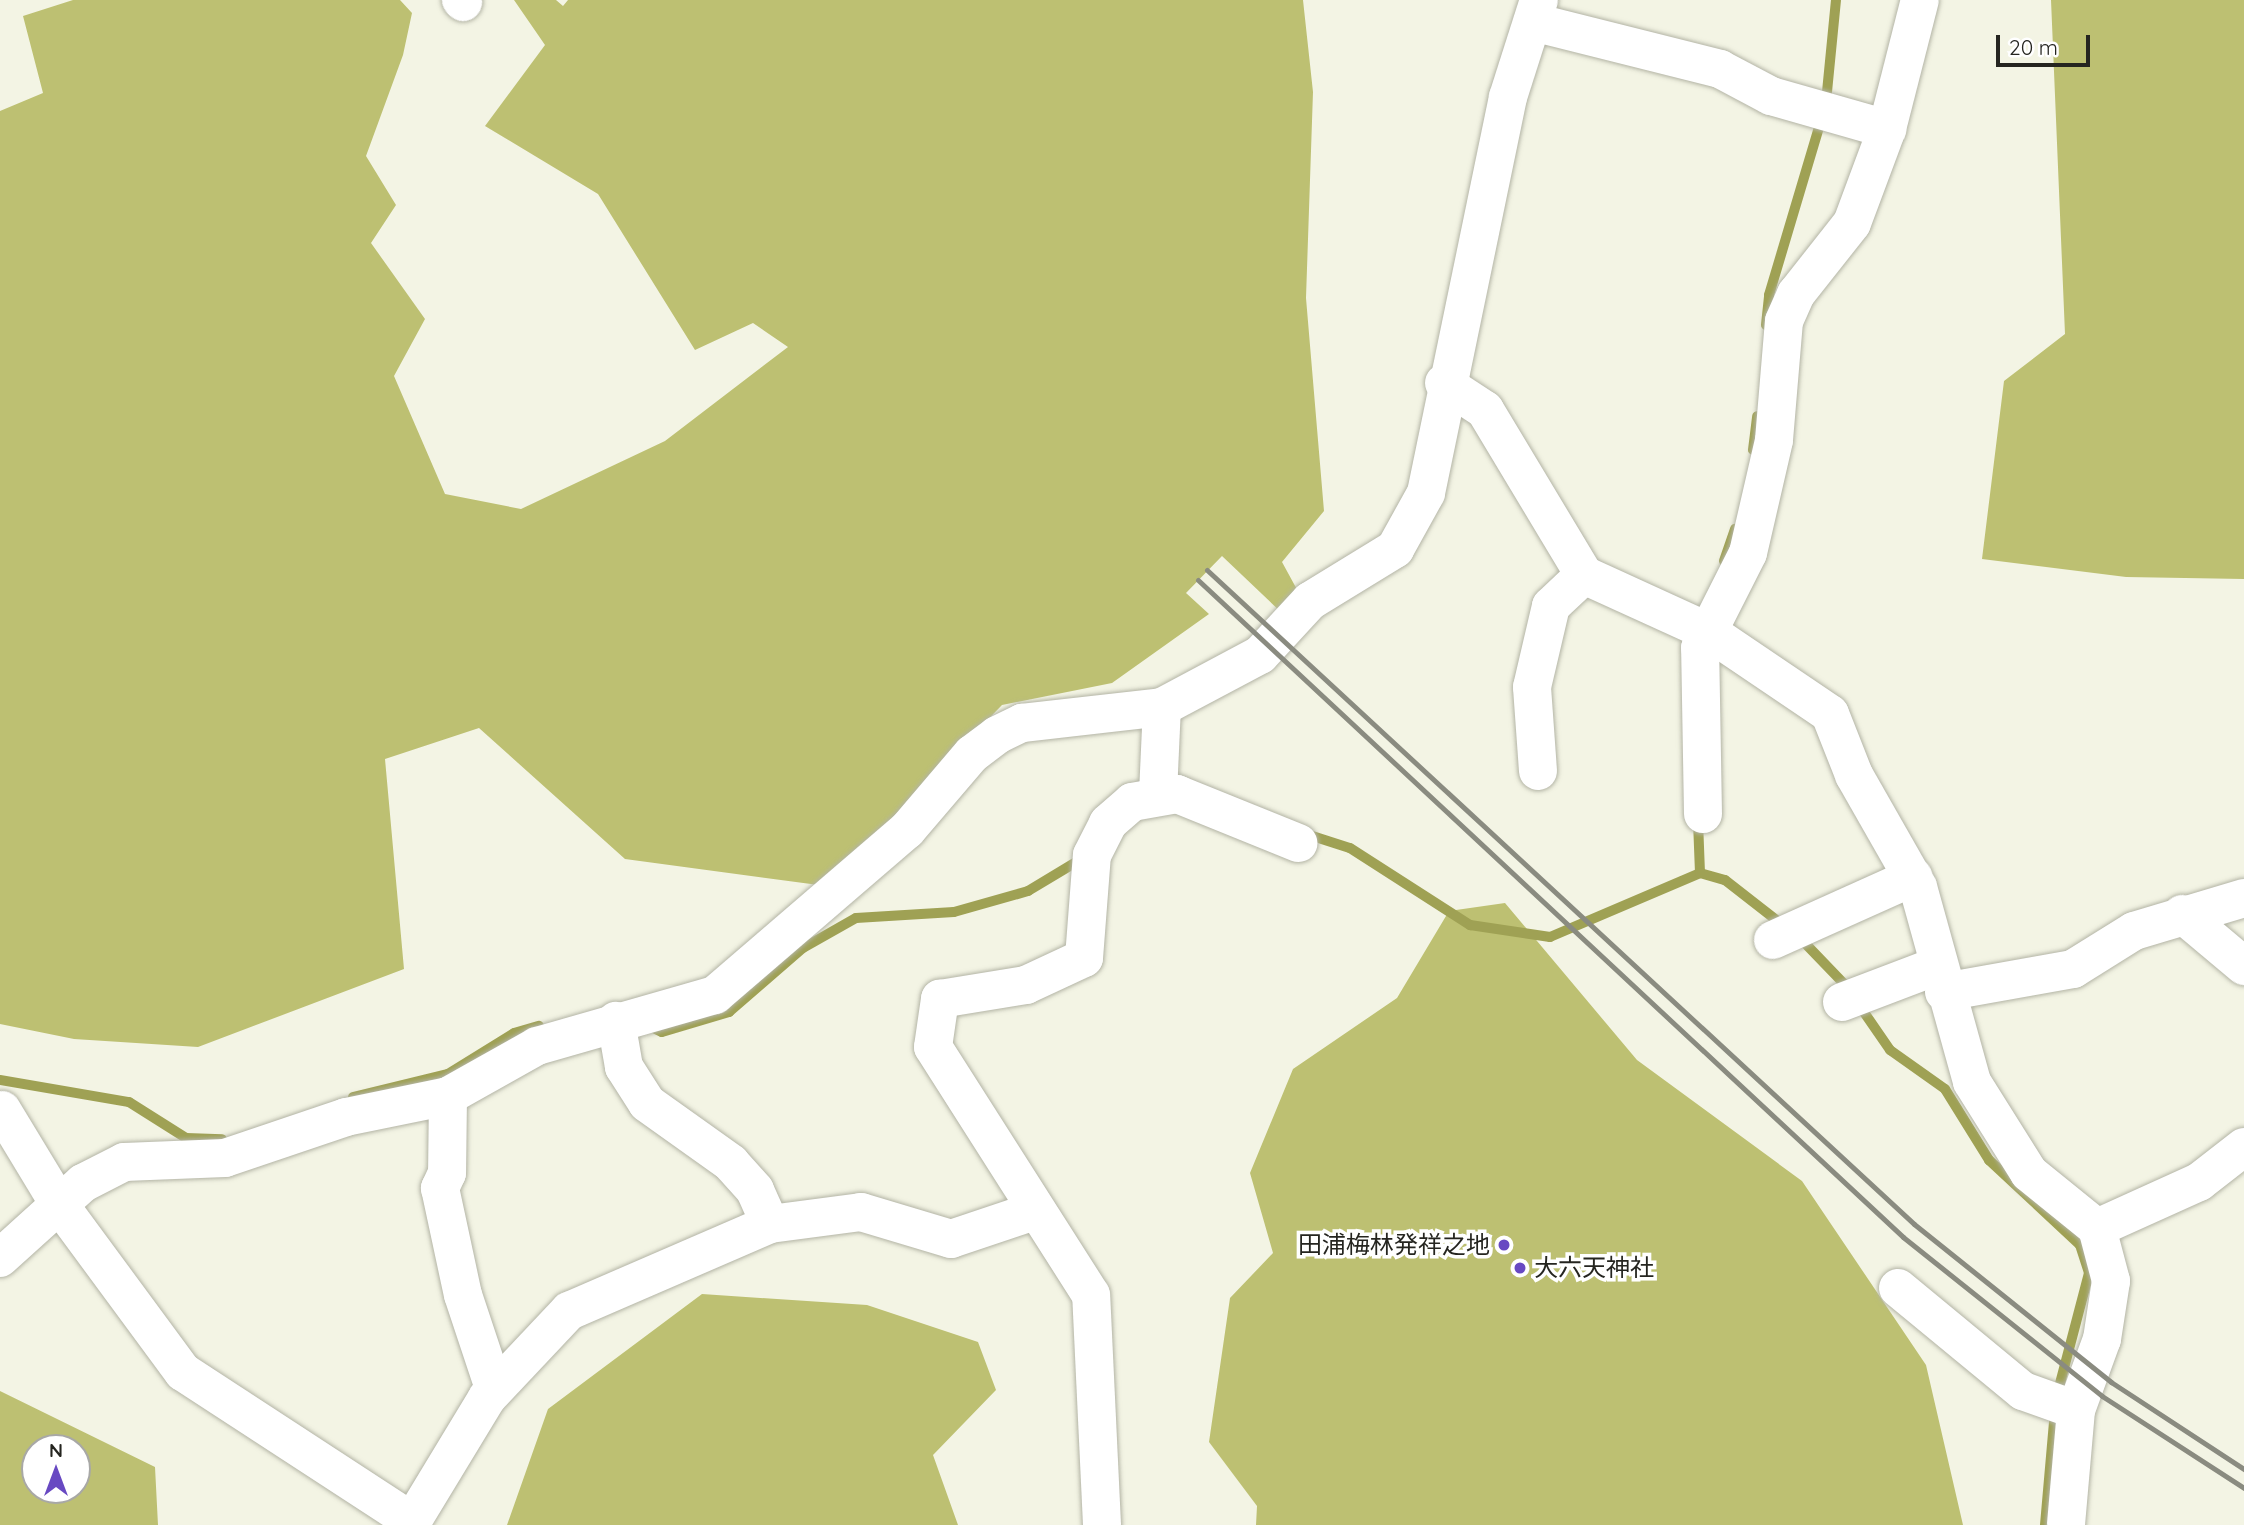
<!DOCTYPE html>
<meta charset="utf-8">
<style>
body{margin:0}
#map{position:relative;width:2244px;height:1525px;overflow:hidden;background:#f3f4e4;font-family:Quicksand,"Noto Sans JP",sans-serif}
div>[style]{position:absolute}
.forest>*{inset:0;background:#bdc072}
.stream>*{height:10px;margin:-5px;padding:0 5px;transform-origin:5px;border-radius:5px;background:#9fa154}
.roads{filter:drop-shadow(0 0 2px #b3b4a5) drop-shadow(0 0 2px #b3b4a5)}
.minor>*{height:38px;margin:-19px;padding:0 19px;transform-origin:19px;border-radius:19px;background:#fff}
.rail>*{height:5px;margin:-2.5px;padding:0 2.5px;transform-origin:2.5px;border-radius:2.5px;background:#8a8b80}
.dots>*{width:19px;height:19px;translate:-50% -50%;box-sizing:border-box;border:4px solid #fff;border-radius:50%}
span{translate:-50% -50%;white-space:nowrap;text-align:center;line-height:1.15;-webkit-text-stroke:7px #fff;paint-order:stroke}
.poi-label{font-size:24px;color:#252520}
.right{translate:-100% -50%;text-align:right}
.left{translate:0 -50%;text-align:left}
.north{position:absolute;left:21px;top:1434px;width:70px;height:70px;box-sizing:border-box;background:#fff;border:2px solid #a8a8a6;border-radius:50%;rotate:0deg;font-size:19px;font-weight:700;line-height:28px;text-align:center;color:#252520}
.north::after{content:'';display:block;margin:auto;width:24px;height:32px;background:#6849c2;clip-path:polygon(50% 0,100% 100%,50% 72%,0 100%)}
.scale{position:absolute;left:1996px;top:35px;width:94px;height:32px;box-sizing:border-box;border:4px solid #252520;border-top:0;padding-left:9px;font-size:21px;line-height:24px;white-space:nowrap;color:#252520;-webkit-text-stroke:5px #fff;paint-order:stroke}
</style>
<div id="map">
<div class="forest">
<div style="clip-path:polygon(73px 0,400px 0,412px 13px,403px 55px,366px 156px,396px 205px,371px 243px,425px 319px,394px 376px,445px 494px,521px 509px,665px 441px,788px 347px,753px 323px,695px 350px,598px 194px,485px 126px,545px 45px,514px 0,556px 0,563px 6px,568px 0,1303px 0,1313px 92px,1306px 298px,1324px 511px,1282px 562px,1300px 595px,1284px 615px,1222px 556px,1186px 593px,1209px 614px,1112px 683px,1002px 705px,826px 886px,625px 859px,479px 728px,385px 759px,404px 969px,198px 1047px,74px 1039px,0 1024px,0 111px,43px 93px,23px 16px)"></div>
<div style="clip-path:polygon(2051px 0,2244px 0,2244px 579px,2126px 577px,1982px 559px,2004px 381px,2065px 334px)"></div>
<div style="clip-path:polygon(1505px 903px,1637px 1060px,1802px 1181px,1926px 1365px,1963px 1525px,1256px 1525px,1257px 1506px,1209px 1442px,1230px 1298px,1273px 1253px,1250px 1173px,1293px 1069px,1397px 998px,1449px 911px)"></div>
<div style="clip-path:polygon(702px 1294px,867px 1305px,978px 1342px,996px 1390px,933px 1455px,958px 1525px,507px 1525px,548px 1409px)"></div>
<div style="clip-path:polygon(evenodd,0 1391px,155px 1467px,158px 1525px,0 1525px,0 1391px,35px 1448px,77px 1448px,77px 1490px,35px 1490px,35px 1448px)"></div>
</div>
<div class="stream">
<div style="left:1826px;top:102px;width:102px;rotate:-84.4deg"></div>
<div style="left:1766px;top:325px;width:30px;rotate:-84deg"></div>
<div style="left:1769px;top:295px;width:186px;rotate:-73.4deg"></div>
<div style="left:1753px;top:450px;width:34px;rotate:-83deg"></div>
<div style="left:1724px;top:561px;width:34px;rotate:-71deg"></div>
<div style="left:1303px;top:833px;width:49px;rotate:17.7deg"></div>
<div style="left:1350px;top:848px;width:143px;rotate:32.7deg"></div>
<div style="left:1470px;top:925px;width:81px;rotate:8.5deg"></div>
<div style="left:1550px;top:937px;width:163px;rotate:-23.1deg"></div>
<div style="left:1700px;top:873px;width:53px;rotate:-92.2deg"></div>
<div style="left:1700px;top:873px;width:26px;rotate:16deg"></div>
<div style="left:1725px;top:880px;width:75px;rotate:37.9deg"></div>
<div style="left:1799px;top:937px;width:72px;rotate:46.1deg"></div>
<div style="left:1859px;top:1005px;width:55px;rotate:55.4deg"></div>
<div style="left:1890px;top:1050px;width:67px;rotate:35.3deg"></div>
<div style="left:1945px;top:1089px;width:84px;rotate:58.2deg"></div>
<div style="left:1989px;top:1160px;width:125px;rotate:43deg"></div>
<div style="left:2080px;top:1245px;width:29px;rotate:72deg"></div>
<div style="left:2089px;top:1273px;width:126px;rotate:104.7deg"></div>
<div style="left:649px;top:1026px;width:14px;rotate:25deg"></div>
<div style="left:662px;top:1032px;width:70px;rotate:-16.6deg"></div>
<div style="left:729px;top:1012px;width:98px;rotate:-40.9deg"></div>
<div style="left:803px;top:948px;width:61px;rotate:-29.5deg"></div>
<div style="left:856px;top:918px;width:98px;rotate:-3.5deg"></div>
<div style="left:954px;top:912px;width:77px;rotate:-15.8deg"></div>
<div style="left:1028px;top:891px;width:58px;rotate:-31deg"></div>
<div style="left:0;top:1080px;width:131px;rotate:9.7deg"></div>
<div style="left:129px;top:1102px;width:67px;rotate:32.3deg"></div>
<div style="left:186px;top:1138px;width:36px;rotate:2deg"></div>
<div style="left:353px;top:1097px;width:98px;rotate:-13.6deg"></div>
<div style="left:448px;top:1074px;width:78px;rotate:-31.8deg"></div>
<div style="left:514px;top:1033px;width:26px;rotate:-16deg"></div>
<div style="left:2045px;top:1525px;width:115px;rotate:-85deg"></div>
</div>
<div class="roads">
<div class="minor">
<div style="left:461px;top:0;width:3px;rotate:45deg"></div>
<div style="left:1537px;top:23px;width:189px;rotate:14.1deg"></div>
<div style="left:1720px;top:69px;width:58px;rotate:27.9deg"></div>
<div style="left:1771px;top:96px;width:121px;rotate:15.9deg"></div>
<div style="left:1444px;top:383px;width:49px;rotate:33.4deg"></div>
<div style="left:1485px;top:410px;width:192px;rotate:59deg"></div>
<div style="left:1584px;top:575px;width:137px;rotate:24.5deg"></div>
<div style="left:1709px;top:632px;width:146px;rotate:34.1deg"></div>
<div style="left:1830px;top:714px;width:66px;rotate:68.5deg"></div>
<div style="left:1854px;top:775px;width:129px;rotate:60.3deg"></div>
<div style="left:1918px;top:887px;width:202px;rotate:74.5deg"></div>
<div style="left:1972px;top:1082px;width:107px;rotate:57.9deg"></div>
<div style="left:2029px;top:1173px;width:87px;rotate:39deg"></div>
<div style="left:2097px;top:1228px;width:55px;rotate:75.2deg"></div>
<div style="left:2111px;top:1281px;width:59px;rotate:98.8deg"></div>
<div style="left:2102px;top:1339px;width:76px;rotate:110.1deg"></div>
<div style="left:2076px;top:1410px;width:115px;rotate:95deg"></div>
<div style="left:1538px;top:771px;width:84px;rotate:-94.1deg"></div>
<div style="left:1532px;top:687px;width:83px;rotate:-76.8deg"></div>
<div style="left:1551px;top:606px;width:45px;rotate:-43.2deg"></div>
<div style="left:1158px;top:794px;width:87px;rotate:-87.4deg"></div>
<div style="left:1703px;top:814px;width:166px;rotate:-91deg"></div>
<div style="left:1700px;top:648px;width:106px;rotate:-63.2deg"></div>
<div style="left:1748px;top:553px;width:116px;rotate:-77deg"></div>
<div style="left:1774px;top:440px;width:119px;rotate:-85.2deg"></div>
<div style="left:1784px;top:321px;width:30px;rotate:-66deg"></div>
<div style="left:1796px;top:294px;width:90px;rotate:-51.7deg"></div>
<div style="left:1852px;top:223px;width:100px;rotate:-69.6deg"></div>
<div style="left:1887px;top:129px;width:133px;rotate:-75.7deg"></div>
<div style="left:2182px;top:914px;width:81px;rotate:40deg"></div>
<div style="left:1773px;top:940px;width:154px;rotate:-24.2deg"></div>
<div style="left:1944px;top:992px;width:131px;rotate:-10.1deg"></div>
<div style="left:2073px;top:969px;width:72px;rotate:-31.9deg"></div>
<div style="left:2134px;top:931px;width:115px;rotate:-16.7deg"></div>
<div style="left:1842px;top:1002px;width:102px;rotate:-20.8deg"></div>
<div style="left:448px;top:1096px;width:77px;rotate:90.7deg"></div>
<div style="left:447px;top:1173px;width:17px;rotate:115deg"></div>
<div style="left:440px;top:1188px;width:109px;rotate:77.9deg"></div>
<div style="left:463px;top:1295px;width:98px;rotate:71.6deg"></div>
<div style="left:2px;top:1110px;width:110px;rotate:58.8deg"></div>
<div style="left:59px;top:1204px;width:209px;rotate:53.6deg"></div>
<div style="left:183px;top:1372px;width:273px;rotate:33.1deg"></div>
<div style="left:770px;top:1224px;width:92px;rotate:-7.5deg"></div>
<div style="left:861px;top:1212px;width:94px;rotate:16.7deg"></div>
<div style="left:951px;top:1239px;width:88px;rotate:-18.6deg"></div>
<div style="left:2097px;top:1228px;width:112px;rotate:-24.3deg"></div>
<div style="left:2199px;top:1182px;width:57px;rotate:-37.9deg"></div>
<div style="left:0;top:1258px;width:112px;rotate:-42.1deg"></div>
<div style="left:83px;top:1183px;width:46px;rotate:-27.1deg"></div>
<div style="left:124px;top:1162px;width:101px;rotate:-2.3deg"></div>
<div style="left:225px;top:1158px;width:128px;rotate:-18.7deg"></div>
<div style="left:346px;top:1117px;width:104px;rotate:-11.6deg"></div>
<div style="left:448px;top:1096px;width:102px;rotate:-29.3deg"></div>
<div style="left:537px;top:1046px;width:185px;rotate:-16deg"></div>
<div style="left:715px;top:995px;width:253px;rotate:-40.7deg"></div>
<div style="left:907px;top:830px;width:100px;rotate:-49.5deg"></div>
<div style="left:972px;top:754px;width:31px;rotate:-37deg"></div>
<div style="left:997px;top:735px;width:28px;rotate:-26deg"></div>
<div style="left:1022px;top:723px;width:141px;rotate:-6.5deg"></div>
<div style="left:1162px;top:707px;width:111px;rotate:-28deg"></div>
<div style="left:1260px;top:655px;width:74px;rotate:-47.2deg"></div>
<div style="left:1310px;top:601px;width:100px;rotate:-31.5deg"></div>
<div style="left:1395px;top:549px;width:64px;rotate:-61deg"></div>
<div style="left:1426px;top:493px;width:404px;rotate:-78.3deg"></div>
<div style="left:1508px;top:97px;width:102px;rotate:-72.3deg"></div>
<div style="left:1898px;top:1288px;width:162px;rotate:39.5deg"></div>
<div style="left:2023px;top:1391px;width:56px;rotate:19.7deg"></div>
<div style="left:410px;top:1525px;width:149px;rotate:-58.8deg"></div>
<div style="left:487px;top:1398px;width:120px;rotate:-46.7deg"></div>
<div style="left:569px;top:1311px;width:219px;rotate:-23.4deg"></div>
<div style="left:770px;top:1224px;width:37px;rotate:-114deg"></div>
<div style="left:755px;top:1190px;width:36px;rotate:-132deg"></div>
<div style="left:731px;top:1163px;width:103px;rotate:-144.5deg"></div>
<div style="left:647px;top:1103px;width:43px;rotate:-122.6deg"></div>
<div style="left:624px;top:1067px;width:47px;rotate:-99.9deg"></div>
<div style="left:1102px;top:1525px;width:230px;rotate:-92.7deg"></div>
<div style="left:1091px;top:1295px;width:294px;rotate:-122.5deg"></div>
<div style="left:933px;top:1047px;width:49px;rotate:-81.7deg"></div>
<div style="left:940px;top:999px;width:87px;rotate:-9.2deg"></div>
<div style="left:1026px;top:985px;width:64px;rotate:-25deg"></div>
<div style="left:1084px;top:958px;width:103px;rotate:-85.6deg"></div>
<div style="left:1092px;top:855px;width:36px;rotate:-63deg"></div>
<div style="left:1108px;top:823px;width:32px;rotate:-41deg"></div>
<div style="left:1132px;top:802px;width:46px;rotate:-10.1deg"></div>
<div style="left:1177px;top:794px;width:131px;rotate:22deg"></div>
</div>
</div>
<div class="rail">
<div style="left:1207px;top:570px;width:963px;rotate:42.77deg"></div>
<div style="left:1914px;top:1224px;width:253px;rotate:38.7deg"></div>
<div style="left:2111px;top:1382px;width:159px;rotate:33.2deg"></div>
<div style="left:1198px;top:580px;width:964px;rotate:42.98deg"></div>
<div style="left:1903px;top:1237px;width:255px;rotate:38.6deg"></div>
<div style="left:2102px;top:1396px;width:169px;rotate:32.9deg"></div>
</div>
<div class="dots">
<div style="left:1504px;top:1245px;background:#6849c2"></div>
<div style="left:1520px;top:1268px;background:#6849c2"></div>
</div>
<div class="poi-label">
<span class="right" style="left:1490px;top:1245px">田浦梅林発祥之地</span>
<span class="left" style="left:1534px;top:1268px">大六天神社</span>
</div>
<div class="north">N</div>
<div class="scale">20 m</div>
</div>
